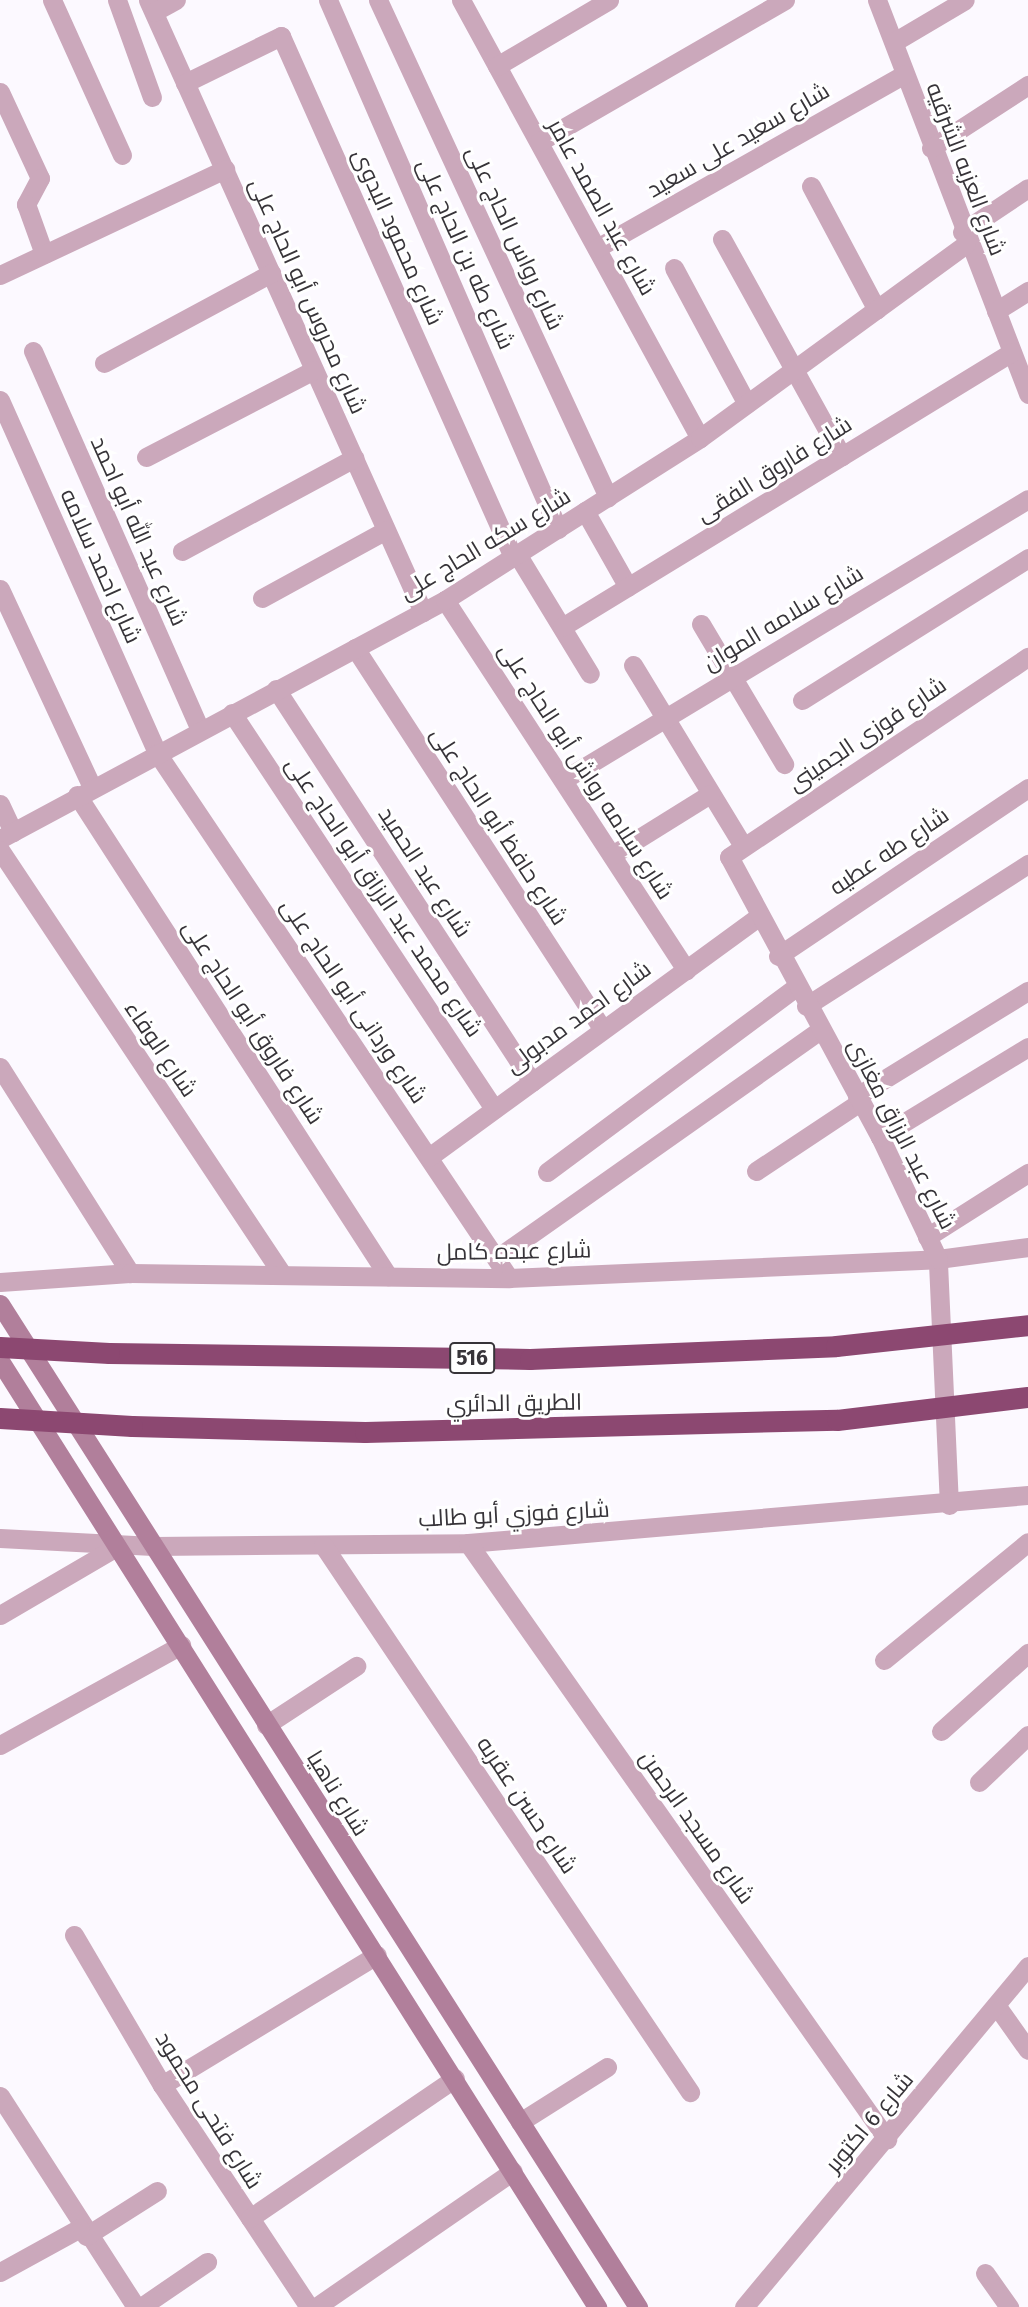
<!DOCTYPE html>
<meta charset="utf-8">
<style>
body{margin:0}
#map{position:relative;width:1028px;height:2307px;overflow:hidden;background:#fcf9ff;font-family:"Fira Sans",Cairo,sans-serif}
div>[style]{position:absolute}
.minor>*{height:19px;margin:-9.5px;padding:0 9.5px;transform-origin:9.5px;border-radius:9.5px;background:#cba8bb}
.secondary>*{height:19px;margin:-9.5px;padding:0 9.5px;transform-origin:9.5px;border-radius:9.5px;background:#b17f9b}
.motorway>*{height:21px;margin:-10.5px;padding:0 10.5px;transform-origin:10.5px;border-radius:10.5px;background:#8c4871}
.motorway-bridge>*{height:21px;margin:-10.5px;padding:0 10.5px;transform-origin:10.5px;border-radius:10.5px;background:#8c4871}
span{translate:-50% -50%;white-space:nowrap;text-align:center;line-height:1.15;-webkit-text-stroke:6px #fff;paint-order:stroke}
.shield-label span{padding:2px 5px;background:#fff;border:2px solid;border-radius:5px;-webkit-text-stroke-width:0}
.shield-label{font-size:21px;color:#373439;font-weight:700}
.street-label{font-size:23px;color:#373439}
</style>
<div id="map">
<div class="minor">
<div style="left:52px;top:0;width:170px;rotate:65.7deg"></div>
<div style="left:117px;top:0;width:103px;rotate:70.2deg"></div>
<div style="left:148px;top:0;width:671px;rotate:65.8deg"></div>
<div style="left:328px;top:0;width:577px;rotate:66.5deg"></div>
<div style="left:378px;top:0;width:548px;rotate:65.17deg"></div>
<div style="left:461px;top:0;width:499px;rotate:61.4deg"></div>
<div style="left:877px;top:0;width:422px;rotate:69deg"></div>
<div style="left:154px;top:12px;width:25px;rotate:-29deg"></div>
<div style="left:894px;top:42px;width:82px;rotate:-30.6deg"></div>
<div style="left:497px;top:66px;width:130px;rotate:-30.5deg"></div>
<div style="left:185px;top:83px;width:107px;rotate:-26.1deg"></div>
<div style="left:281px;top:36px;width:570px;rotate:66deg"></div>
<div style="left:0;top:92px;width:95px;rotate:65.1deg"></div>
<div style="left:40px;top:178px;width:30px;rotate:118deg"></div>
<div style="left:26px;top:204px;width:53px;rotate:70.2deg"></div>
<div style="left:539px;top:142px;width:284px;rotate:-30deg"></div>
<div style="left:931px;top:148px;width:116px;rotate:-33deg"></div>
<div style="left:811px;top:186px;width:140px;rotate:62deg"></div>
<div style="left:962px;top:232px;width:79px;rotate:-33.7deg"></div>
<div style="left:722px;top:239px;width:248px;rotate:61.1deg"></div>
<div style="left:597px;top:248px;width:353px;rotate:-29.5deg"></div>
<div style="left:674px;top:268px;width:154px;rotate:61.8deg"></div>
<div style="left:0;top:275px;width:249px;rotate:-25.2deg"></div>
<div style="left:996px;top:311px;width:38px;rotate:-32deg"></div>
<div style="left:33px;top:351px;width:414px;rotate:66.2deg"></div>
<div style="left:104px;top:363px;width:190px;rotate:-28.3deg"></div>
<div style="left:0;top:400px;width:386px;rotate:66deg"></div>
<div style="left:157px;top:753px;width:632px;rotate:56.16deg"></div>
<div style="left:146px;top:457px;width:189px;rotate:-27.4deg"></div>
<div style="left:585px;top:511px;width:87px;rotate:60.5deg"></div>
<div style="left:182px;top:551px;width:196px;rotate:-28.4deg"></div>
<div style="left:517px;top:554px;width:140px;rotate:58.7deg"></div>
<div style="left:0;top:589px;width:218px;rotate:65.1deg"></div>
<div style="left:262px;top:598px;width:141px;rotate:-28.7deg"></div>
<div style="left:445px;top:600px;width:442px;rotate:56.9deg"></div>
<div style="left:701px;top:624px;width:163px;rotate:59.3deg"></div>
<div style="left:562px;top:627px;width:527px;rotate:-31.43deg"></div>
<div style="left:355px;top:648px;width:455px;rotate:57deg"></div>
<div style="left:633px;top:665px;width:212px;rotate:58.7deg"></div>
<div style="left:276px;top:689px;width:469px;rotate:56.9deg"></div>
<div style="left:802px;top:700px;width:267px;rotate:-32.1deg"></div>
<div style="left:232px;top:713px;width:475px;rotate:56.5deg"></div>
<div style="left:563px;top:780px;width:543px;rotate:-31.14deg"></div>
<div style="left:77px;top:795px;width:573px;rotate:57.11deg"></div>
<div style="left:0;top:804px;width:31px;rotate:65deg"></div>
<div style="left:0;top:839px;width:505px;rotate:-28.24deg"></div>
<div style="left:445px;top:600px;width:302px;rotate:-32.4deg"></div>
<div style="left:700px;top:438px;width:329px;rotate:-36.1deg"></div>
<div style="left:0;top:850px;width:509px;rotate:56.37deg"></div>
<div style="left:612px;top:855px;width:115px;rotate:-31.9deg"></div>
<div style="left:778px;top:956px;width:301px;rotate:-33.9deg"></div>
<div style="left:806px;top:1006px;width:264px;rotate:-32.6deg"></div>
<div style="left:0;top:1067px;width:244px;rotate:57.7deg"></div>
<div style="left:857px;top:1096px;width:201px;rotate:-31.6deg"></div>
<div style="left:880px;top:1137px;width:173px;rotate:-31.3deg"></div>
<div style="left:429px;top:1157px;width:406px;rotate:-36.1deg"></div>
<div style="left:756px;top:1171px;width:125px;rotate:-33.6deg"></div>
<div style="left:547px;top:1172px;width:310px;rotate:-36.6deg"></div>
<div style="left:927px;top:1237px;width:120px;rotate:-32.4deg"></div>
<div style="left:497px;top:1258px;width:395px;rotate:-35.2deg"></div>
<div style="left:0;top:1282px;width:130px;rotate:-4deg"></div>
<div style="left:130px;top:1273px;width:379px;rotate:0.8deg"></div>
<div style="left:509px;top:1278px;width:429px;rotate:-2.5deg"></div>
<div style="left:938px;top:1259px;width:91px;rotate:-7.6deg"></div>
<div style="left:949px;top:1505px;width:246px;rotate:-92.6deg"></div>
<div style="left:938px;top:1259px;width:135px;rotate:-115.4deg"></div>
<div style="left:880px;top:1137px;width:318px;rotate:-118.3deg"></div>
<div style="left:729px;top:857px;width:360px;rotate:-33.8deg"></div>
<div style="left:0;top:1538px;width:153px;rotate:3deg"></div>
<div style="left:153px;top:1546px;width:315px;rotate:-0.5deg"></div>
<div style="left:468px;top:1543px;width:562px;rotate:-4.9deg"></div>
<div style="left:468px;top:1543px;width:729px;rotate:54.89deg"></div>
<div style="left:323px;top:1545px;width:659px;rotate:56.14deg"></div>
<div style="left:0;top:1615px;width:137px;rotate:-30.3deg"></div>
<div style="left:884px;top:1660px;width:186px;rotate:-39.3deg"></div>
<div style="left:266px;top:1725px;width:108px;rotate:-33.2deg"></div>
<div style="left:941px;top:1731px;width:117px;rotate:-41.9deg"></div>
<div style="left:0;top:1745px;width:207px;rotate:-28.9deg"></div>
<div style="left:979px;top:1782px;width:68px;rotate:-43.8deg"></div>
<div style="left:74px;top:1935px;width:174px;rotate:59.6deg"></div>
<div style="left:162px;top:2085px;width:266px;rotate:56.5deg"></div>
<div style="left:996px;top:2005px;width:55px;rotate:54.6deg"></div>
<div style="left:162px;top:2085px;width:251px;rotate:-31.2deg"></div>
<div style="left:0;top:2096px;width:251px;rotate:57.2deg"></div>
<div style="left:520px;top:2122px;width:103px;rotate:-32.3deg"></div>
<div style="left:250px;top:2218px;width:248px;rotate:-34.3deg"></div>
<div style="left:86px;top:2236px;width:84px;rotate:-32.4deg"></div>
<div style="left:0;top:2272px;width:91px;rotate:-28.8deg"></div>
<div style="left:985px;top:2273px;width:42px;rotate:54.8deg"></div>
<div style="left:141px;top:2307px;width:80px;rotate:-34.3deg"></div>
<div style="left:316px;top:2307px;width:239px;rotate:-34.6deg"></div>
<div style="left:744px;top:2307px;width:444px;rotate:-50.2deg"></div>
</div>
<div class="secondary">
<div style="left:0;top:1304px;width:1189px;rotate:57.54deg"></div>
<div style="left:0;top:1361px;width:1119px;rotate:57.74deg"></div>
</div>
<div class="motorway">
<div style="left:109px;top:1353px;width:421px;rotate:0.8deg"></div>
<div style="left:530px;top:1359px;width:306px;rotate:-2.4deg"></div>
<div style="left:132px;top:1426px;width:233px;rotate:1.5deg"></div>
<div style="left:365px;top:1432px;width:472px;rotate:-1.5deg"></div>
</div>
<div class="motorway-bridge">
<div style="left:836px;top:1346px;width:193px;rotate:-6.2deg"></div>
<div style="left:0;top:1347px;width:109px;rotate:3.2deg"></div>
<div style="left:0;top:1418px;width:132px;rotate:3.5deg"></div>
<div style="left:837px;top:1420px;width:192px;rotate:-6.9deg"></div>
</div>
<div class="shield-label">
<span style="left:472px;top:1358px">516</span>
</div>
<div class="street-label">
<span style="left:738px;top:140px;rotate:-30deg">شارع سعيد على سعيد</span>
<span style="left:966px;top:169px;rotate:69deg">شارع العزبه الشرقيه</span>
<span style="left:602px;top:207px;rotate:61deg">شارع عبد الصمد عامر</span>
<span style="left:398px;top:237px;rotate:66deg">شارع محمود البدوى</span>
<span style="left:515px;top:238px;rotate:65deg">شارع رواس الحاج على</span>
<span style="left:466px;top:254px;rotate:66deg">شارع طه بن الحاج على</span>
<span style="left:308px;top:296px;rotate:66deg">شارع محروس أبو الحاج على</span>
<span style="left:774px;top:469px;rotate:-32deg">شارع فاروق الفقى</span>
<span style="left:139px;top:531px;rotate:66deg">شارع عبد الله أبو احمد</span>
<span style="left:485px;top:544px;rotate:-31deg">شارع سكه الحاج على</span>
<span style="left:101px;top:566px;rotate:66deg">شارع احمد سلامه</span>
<span style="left:783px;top:618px;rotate:-31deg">شارع سلامه الموان</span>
<span style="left:867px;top:734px;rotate:-34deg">شارع فوزى الجمينى</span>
<span style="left:586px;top:771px;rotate:57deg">شارع سلامه رواش أبو الحاج على</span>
<span style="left:499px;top:826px;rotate:57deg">شارع حافظ أبو الحاج على</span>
<span style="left:889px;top:851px;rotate:-34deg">شارع طه عطيه</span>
<span style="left:425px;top:872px;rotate:57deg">شارع عبد الحميد</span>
<span style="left:384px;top:897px;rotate:56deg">شارع محمد عبد الرزاق أبو الحاج على</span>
<span style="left:354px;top:1001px;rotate:56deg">شارع وردانى أبو الحاج على</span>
<span style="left:578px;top:1017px;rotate:-36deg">شارع احمد مدبولى</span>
<span style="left:253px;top:1022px;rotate:57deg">شارع فاروق أبو الحاج على</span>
<span style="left:161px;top:1049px;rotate:56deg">شارع الوفاء</span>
<span style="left:902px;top:1134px;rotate:63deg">شارع عبد الرزاق مغازى</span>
<span style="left:514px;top:1251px;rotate:-1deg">شارع عبده كامل</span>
<span style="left:514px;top:1403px;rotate:-1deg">الطريق الدائري</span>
<span style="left:514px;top:1514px;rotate:-3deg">شارع فوزي أبو طالب</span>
<span style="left:338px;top:1793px;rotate:58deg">شارع ناهيا</span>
<span style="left:527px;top:1805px;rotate:56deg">شارع حسن عقربه</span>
<span style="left:697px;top:1827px;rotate:55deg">شارع مسجد الرحمن</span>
<span style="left:209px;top:2110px;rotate:58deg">شارع فتحى محمود</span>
<span style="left:869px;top:2122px;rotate:-50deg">شارع 6 اكتوبر</span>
</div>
</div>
